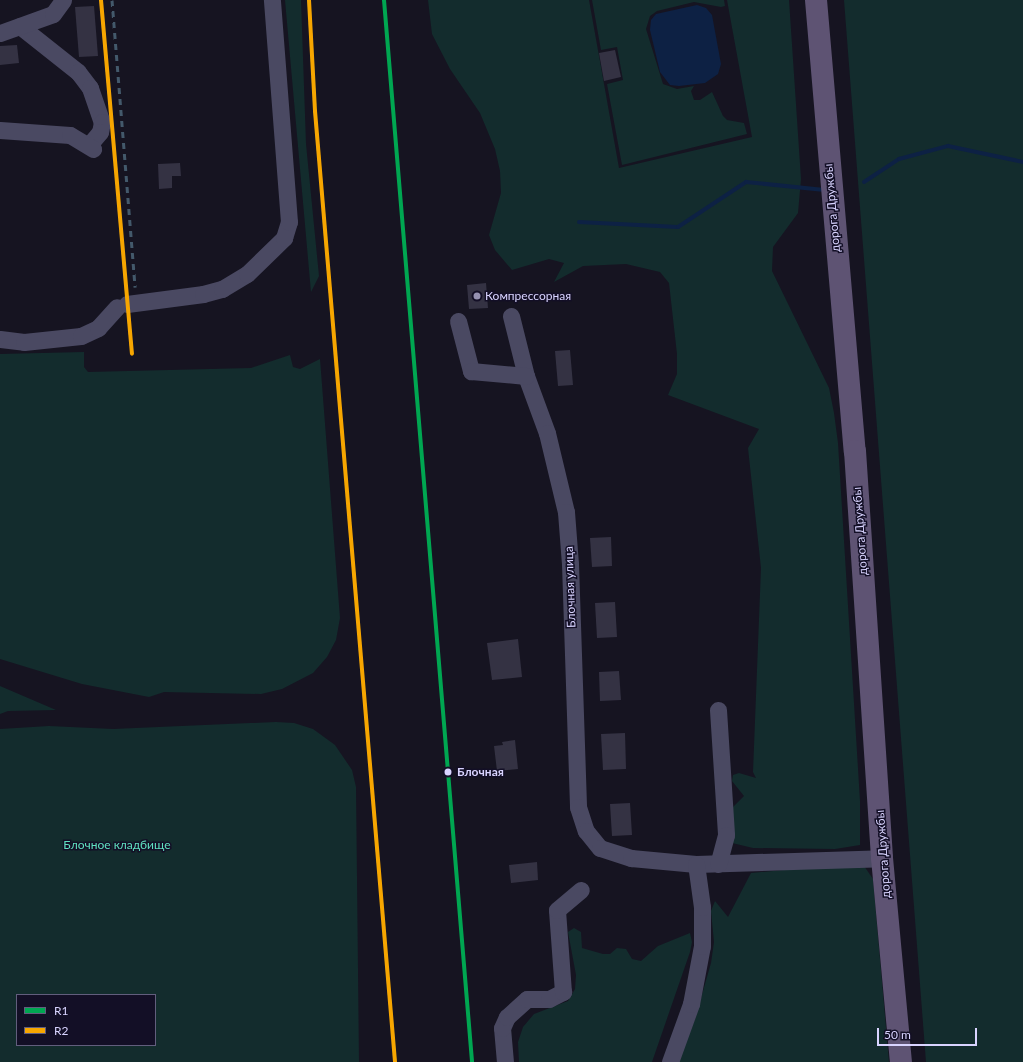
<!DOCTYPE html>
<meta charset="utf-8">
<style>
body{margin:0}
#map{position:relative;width:1023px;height:1062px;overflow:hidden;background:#161421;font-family:Lato,sans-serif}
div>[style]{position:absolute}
.green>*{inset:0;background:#132c2d}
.water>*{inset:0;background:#0d2144}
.stream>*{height:4px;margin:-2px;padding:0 2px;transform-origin:2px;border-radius:2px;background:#0d2144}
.building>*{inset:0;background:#343243}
.minor>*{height:17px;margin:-8.5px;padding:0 8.5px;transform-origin:8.5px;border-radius:8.5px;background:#4a4962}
.major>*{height:22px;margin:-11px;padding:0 11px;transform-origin:11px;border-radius:11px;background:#5e5373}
.rail>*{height:3px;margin-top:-1.5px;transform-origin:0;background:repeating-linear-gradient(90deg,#43596b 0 6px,transparent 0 11px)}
.rail-1>*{height:4px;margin:-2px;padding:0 2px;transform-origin:2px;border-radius:2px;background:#00a651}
.rail-2>*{height:4px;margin:-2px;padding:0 2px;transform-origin:2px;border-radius:2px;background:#f7a600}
.dots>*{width:11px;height:11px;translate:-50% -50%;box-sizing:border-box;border:2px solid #130f26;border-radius:50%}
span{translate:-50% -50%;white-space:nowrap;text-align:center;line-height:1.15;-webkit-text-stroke:3px #130f26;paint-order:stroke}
.street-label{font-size:12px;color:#d9d4ff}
.poi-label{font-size:12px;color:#d9d4ff}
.left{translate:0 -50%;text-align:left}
.stop-label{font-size:12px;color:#d9d4ff;font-weight:700}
.park-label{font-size:12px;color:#5fe0c0}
.legend{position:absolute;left:16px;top:994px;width:140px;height:52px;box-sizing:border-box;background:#130f26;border:1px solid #625e7d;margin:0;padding:5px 7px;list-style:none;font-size:12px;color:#d9d4ff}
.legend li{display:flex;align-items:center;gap:8px;height:20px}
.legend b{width:20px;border:1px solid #625e7d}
.scale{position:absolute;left:877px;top:1028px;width:100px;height:18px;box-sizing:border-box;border:2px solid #d9d4ff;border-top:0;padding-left:5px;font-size:12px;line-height:14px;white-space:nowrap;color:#d9d4ff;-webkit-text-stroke:3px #130f26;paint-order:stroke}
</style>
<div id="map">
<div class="green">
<div style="clip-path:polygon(285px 0,301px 0,306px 144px,319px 276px,311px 292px)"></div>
<div style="clip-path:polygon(428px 0,589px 0,619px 168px,752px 137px,727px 0,789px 0,801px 179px,798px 213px,773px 247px,772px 271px,829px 388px,834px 413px,838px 443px,860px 801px,860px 845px,835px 849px,753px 848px,728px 842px,731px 809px,744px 796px,732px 781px,733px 775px,739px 773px,756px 778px,753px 772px,761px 568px,748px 448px,759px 429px,668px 395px,677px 374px,677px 354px,669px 283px,660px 272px,626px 264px,583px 266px,554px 282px,564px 263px,549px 259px,512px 270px,495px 250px,489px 235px,501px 193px,500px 171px,495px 149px,480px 113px,450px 69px,432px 34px)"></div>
<div style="clip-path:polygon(592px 0,724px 0,725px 6px,721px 7px,694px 2px,657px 11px,650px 16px,646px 29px,663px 84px,677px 89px,694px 86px,691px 91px,694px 100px,700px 100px,712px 92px,723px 116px,727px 120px,744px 123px,747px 134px,622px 165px,607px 84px,623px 80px,617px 47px,601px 50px)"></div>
<div style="clip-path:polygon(844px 0,1023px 0,1023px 1062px,926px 1062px)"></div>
<div style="clip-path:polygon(84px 352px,84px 367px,88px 372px,251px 368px,290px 355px,293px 367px,300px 369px,320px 359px,340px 618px,336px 640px,327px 657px,313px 673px,282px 689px,261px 694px,164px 692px,149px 697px,82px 684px,0 659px,0 354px)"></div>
<div style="clip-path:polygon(0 686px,56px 710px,8px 711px,0 714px)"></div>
<div style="clip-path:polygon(evenodd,276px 722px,294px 723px,313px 729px,335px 745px,352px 770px,356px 787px,359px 1062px,0 1062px,0 729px,49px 726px,113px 729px,276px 722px,17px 995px,155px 995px,155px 1045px,17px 1045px,17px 995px)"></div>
<div style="clip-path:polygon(862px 863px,873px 879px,889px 1062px,678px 1062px,695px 1019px,711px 963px,714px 942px,711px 911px,715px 901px,728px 917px,751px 873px)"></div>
<div style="clip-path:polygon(574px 928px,581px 932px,582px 948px,603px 954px,610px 954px,617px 948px,626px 949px,632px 959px,641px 961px,658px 946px,690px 933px,692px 942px,690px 952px,652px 1062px,519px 1062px,518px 1042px,523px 1027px,534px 1014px,568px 1001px,575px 989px,576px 975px,568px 932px)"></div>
</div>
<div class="water">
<div style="clip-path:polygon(697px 5px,706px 8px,712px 15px,721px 64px,718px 74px,705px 83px,679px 86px,670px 85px,660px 72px,650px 30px,651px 20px,656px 14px)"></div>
</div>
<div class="stream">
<div style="left:864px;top:182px;width:42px;rotate:-33.3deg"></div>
<div style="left:899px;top:159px;width:51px;rotate:-14.9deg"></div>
<div style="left:948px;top:146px;width:77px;rotate:12deg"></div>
<div style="left:579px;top:222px;width:99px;rotate:2.9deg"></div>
<div style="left:678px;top:227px;width:82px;rotate:-33.5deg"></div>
<div style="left:746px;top:182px;width:79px;rotate:5.8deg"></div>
</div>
<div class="building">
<div style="clip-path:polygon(94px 6px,98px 56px,79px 57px,75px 7px)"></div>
<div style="clip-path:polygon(17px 45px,19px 63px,0 65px,0 46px)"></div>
<div style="clip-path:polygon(615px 50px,621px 77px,604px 81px,599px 53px)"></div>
<div style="clip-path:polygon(180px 163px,181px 176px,172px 176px,172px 188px,159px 189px,158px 164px)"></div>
<div style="clip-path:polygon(486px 283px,488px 308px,469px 309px,467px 285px)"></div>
<div style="clip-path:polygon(570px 350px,573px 385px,558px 386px,555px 351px)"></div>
<div style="clip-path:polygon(611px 537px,612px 566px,592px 567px,590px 538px)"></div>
<div style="clip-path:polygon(615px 602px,617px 637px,597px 638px,595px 603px)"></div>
<div style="clip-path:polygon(518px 639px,522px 677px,492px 680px,487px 643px)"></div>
<div style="clip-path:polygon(619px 671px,621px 700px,600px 701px,599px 672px)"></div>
<div style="clip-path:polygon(625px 733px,626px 769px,603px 770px,601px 734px)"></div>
<div style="clip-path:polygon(515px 740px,518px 769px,497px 771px,494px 746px,503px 745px,502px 742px)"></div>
<div style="clip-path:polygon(630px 803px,632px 835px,612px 836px,610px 804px)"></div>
<div style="clip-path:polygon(537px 862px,538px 880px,511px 883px,509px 865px)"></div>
</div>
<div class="minor">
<div style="left:20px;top:26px;width:74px;rotate:38.4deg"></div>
<div style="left:78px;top:72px;width:20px;rotate:53deg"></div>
<div style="left:90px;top:88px;width:36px;rotate:71deg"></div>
<div style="left:102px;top:122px;width:10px;rotate:101deg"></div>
<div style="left:100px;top:132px;width:17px;rotate:130deg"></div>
<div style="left:0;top:33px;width:56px;rotate:-19.7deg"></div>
<div style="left:53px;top:14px;width:17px;rotate:-54deg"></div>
<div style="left:0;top:130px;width:70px;rotate:4.1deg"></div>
<div style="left:70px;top:135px;width:27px;rotate:31deg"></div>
<div style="left:127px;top:304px;width:77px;rotate:-7.5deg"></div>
<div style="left:203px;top:294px;width:20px;rotate:-15deg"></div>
<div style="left:222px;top:289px;width:29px;rotate:-31deg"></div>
<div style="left:247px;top:274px;width:52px;rotate:-44.2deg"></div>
<div style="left:284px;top:238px;width:17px;rotate:-73deg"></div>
<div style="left:289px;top:222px;width:223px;rotate:-94.4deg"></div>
<div style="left:511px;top:316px;width:62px;rotate:76deg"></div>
<div style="left:526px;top:376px;width:61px;rotate:69.8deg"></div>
<div style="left:547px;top:433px;width:81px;rotate:76.5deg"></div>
<div style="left:566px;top:512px;width:52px;rotate:85.6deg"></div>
<div style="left:570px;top:564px;width:243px;rotate:88.1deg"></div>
<div style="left:578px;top:807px;width:25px;rotate:72deg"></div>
<div style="left:586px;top:831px;width:22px;rotate:51deg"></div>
<div style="left:600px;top:848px;width:33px;rotate:18deg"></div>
<div style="left:631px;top:858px;width:65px;rotate:5.3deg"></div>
<div style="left:696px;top:864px;width:186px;rotate:-1.8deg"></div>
<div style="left:458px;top:321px;width:52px;rotate:75.4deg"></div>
<div style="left:471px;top:371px;width:55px;rotate:5.2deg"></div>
<div style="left:0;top:339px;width:24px;rotate:7deg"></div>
<div style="left:24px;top:342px;width:57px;rotate:-6deg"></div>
<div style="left:81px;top:336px;width:19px;rotate:-25deg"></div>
<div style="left:98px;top:328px;width:28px;rotate:-48deg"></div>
<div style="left:718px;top:710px;width:125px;rotate:86.3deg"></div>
<div style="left:726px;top:835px;width:30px;rotate:105deg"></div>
<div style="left:505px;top:1062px;width:34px;rotate:-95deg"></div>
<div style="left:502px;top:1028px;width:12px;rotate:-66deg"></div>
<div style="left:507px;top:1017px;width:27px;rotate:-42deg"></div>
<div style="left:527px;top:999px;width:22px"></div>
<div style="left:549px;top:999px;width:16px;rotate:-27deg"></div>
<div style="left:563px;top:992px;width:82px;rotate:-94.2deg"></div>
<div style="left:557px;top:910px;width:31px;rotate:-40deg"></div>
<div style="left:670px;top:1062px;width:62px;rotate:-70.1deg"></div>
<div style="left:691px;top:1004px;width:59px;rotate:-79.3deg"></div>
<div style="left:702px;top:946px;width:39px;rotate:-90deg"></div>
<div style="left:702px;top:907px;width:43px;rotate:-97.9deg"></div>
</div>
<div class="major">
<div style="left:816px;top:0;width:453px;rotate:85.1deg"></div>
<div style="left:855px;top:451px;width:408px;rotate:86.2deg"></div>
<div style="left:882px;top:858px;width:205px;rotate:84.7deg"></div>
</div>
<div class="rail">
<div style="left:101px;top:0;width:355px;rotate:85deg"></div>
<div style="left:112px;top:0;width:288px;rotate:85.4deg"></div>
<div style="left:309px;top:0;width:111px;rotate:86.9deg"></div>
<div style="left:315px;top:111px;width:954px;rotate:85.19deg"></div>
</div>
<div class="rail-1">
<div style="left:384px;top:0;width:1066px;rotate:85.26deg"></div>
</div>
<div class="rail-2">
<div style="left:101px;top:0;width:355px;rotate:85deg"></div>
<div style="left:309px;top:0;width:111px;rotate:86.9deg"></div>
<div style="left:315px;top:111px;width:954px;rotate:85.19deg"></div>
</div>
<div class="dots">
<div style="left:477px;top:296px;background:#9591b1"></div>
<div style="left:448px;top:772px;background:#d9d4ff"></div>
</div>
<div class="street-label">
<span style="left:832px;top:208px;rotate:-95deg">дорога Дружбы</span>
<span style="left:860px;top:531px;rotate:-94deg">дорога Дружбы</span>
<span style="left:570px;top:587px;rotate:-92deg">Блочная улица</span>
<span style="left:883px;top:854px;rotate:-94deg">дорога Дружбы</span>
</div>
<div class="poi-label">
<span class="left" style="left:485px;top:296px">Компрессорная</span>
</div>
<div class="stop-label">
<span class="left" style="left:457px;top:772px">Блочная</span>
</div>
<div class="park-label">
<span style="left:117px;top:845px">Блочное кладбище</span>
</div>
<ul class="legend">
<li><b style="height:5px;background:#00a651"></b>R1</li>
<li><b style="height:5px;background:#f7a600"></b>R2</li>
</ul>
<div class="scale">50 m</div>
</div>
